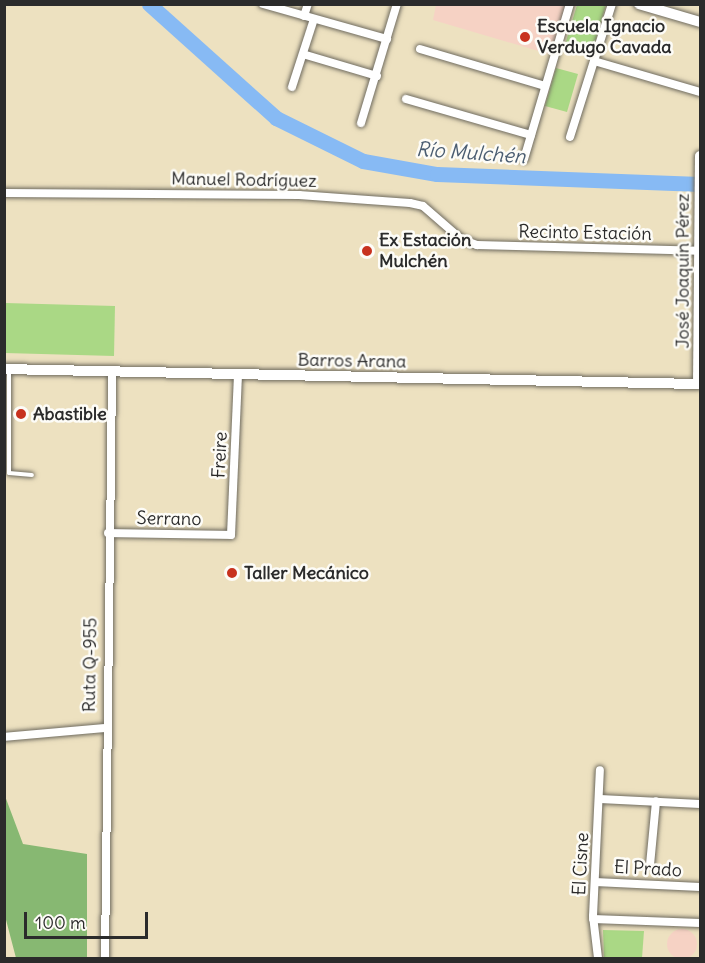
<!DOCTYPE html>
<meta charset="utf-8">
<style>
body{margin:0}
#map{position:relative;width:705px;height:963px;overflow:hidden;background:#ede1c0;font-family:Delius,sans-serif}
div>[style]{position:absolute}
.built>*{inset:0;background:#f6d2c4}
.round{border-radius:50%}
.green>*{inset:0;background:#aad885}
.forest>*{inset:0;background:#87b872}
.river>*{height:15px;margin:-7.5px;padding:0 7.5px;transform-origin:7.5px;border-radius:7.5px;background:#87baf4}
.roads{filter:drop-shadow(0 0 2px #6f6b5f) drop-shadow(0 0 2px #6f6b5f)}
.service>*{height:4px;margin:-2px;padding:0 2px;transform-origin:2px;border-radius:2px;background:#fff}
.minor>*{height:8px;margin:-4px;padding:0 4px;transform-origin:4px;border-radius:4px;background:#fff}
.secondary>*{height:10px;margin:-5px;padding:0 5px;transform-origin:5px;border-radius:5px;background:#fff}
.dots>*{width:16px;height:16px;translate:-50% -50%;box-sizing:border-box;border:3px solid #fdfcf7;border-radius:50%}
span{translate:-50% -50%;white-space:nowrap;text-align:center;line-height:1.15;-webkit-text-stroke:5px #fdfcf7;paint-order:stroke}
.poi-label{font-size:18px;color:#2b2b2b;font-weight:700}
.left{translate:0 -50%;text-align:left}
.street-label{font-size:18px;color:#2b2b2b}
.water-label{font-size:20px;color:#4b5d71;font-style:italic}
.frame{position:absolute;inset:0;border:6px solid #2b2b2b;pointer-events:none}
.scale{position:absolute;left:24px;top:912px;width:124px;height:27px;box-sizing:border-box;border:3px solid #2b2b2b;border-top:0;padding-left:8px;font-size:18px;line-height:21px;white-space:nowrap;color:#2b2b2b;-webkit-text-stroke:4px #fdfcf7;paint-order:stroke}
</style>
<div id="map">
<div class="built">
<div style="clip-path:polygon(436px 5px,566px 5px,552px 55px,433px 20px)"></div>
<div class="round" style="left:667px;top:929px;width:30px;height:30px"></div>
</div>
<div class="green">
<div style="clip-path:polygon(577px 5px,606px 5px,591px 56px,564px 48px)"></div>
<div style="clip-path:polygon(556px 68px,578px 74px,567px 112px,545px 106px)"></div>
<div style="clip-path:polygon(5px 303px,115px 306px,114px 356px,5px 353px)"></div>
<div style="clip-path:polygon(603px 930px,644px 931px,642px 958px,604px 958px)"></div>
</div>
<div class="forest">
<div style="clip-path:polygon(5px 796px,23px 844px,87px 854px,87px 958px,16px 958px,5px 916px)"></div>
</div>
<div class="river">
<div style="left:149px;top:4px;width:171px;rotate:41.9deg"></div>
<div style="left:276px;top:118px;width:97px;rotate:26.3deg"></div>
<div style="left:363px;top:161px;width:75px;rotate:10deg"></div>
<div style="left:437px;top:174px;width:263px;rotate:2.2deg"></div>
</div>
<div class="roads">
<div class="service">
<div style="left:9px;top:370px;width:103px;rotate:90deg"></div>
<div style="left:9px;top:473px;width:23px;rotate:5deg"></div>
</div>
<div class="minor">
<div style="left:263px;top:4px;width:129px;rotate:15.8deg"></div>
<div style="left:304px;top:16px;width:13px;rotate:-72deg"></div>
<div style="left:420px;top:49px;width:130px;rotate:16.5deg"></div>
<div style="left:306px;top:55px;width:74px;rotate:16.5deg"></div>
<div style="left:594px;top:61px;width:110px;rotate:16.3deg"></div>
<div style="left:292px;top:87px;width:71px;rotate:-72.1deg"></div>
<div style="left:406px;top:99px;width:130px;rotate:16.1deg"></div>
<div style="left:361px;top:123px;width:124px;rotate:-73.2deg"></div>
<div style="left:570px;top:137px;width:139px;rotate:-72.5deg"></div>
<div style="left:524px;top:159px;width:162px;rotate:-73.5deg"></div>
<div style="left:4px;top:193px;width:295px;rotate:0.4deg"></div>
<div style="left:299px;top:195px;width:111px;rotate:4.1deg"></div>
<div style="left:410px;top:203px;width:13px;rotate:13deg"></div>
<div style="left:423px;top:206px;width:50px;rotate:41deg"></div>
<div style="left:461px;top:239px;width:17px;rotate:21deg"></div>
<div style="left:477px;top:245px;width:222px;rotate:1.5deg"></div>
<div style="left:108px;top:533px;width:123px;rotate:0.9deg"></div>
<div style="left:231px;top:535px;width:160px;rotate:-87.5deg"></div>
<div style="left:4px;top:737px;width:100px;rotate:-5.1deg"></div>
<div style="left:600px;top:799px;width:100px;rotate:2.9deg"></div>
<div style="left:650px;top:865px;width:64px;rotate:-84.6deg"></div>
<div style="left:595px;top:882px;width:105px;rotate:2.7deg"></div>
<div style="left:593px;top:919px;width:107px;rotate:2.1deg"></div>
<div style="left:105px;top:958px;width:585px;rotate:-89.31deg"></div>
<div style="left:598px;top:958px;width:42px;rotate:-96.8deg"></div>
<div style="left:593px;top:916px;width:146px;rotate:-87.3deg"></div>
</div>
<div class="secondary">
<div style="left:639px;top:4px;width:64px;rotate:16.4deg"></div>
<div style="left:4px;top:369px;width:694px;rotate:1.24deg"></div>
<div style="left:698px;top:384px;width:228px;rotate:-89.5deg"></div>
</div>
</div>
<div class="dots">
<div style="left:525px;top:37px;background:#c8321e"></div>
<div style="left:367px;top:251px;background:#c8321e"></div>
<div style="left:21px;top:414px;background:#c8321e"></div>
<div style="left:232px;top:573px;background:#c8321e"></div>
</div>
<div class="poi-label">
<span class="left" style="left:537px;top:37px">Escuela Ignacio<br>Verdugo Cavada</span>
<span class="left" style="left:379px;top:251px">Ex Estación<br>Mulchén</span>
<span class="left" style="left:33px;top:414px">Abastible</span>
<span class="left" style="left:244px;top:573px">Taller Mecánico</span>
</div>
<div class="street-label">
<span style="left:244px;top:180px;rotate:1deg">Manuel Rodríguez</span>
<span style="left:585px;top:233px;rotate:1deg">Recinto Estación</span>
<span style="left:683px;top:271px;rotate:-90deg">José Joaquín Pérez</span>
<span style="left:352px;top:361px;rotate:1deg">Barros Arana</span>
<span style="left:220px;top:455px;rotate:-87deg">Freire</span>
<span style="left:169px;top:519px;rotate:1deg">Serrano</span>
<span style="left:90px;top:665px;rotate:-89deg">Ruta Q-955</span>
<span style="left:581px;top:864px;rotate:-87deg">El Cisne</span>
<span style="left:648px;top:869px;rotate:3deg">El Prado</span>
</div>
<div class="water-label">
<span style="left:471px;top:152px;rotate:4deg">Río Mulchén</span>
</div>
<div class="frame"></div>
<div class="scale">100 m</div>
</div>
